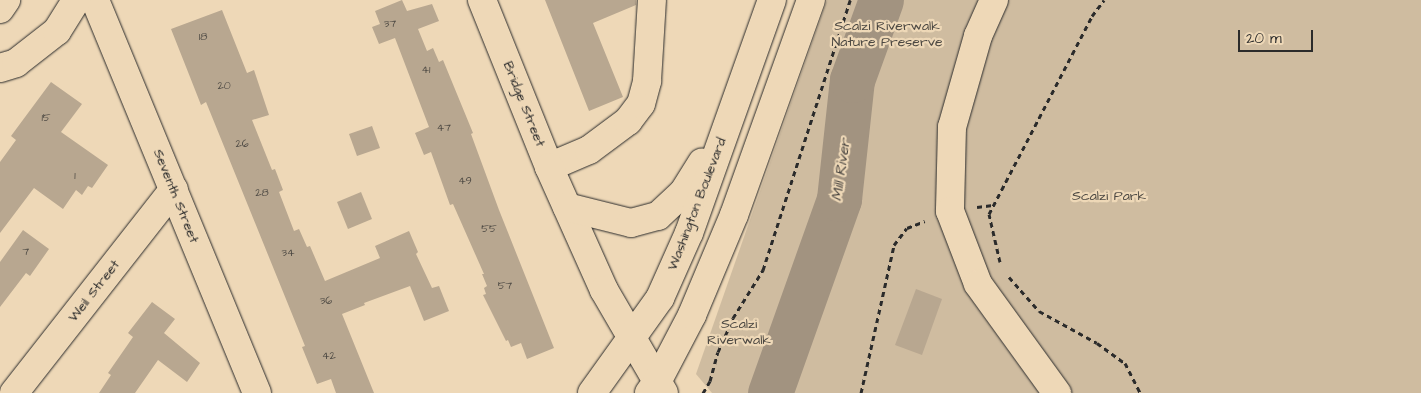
<!DOCTYPE html>
<style>
body{margin:0}
#map{position:relative;width:1421px;height:393px;overflow:hidden;background:#eed8b7;font-family:"Architects Daughter",sans-serif}
div>[style]{position:absolute}
.green>*{inset:0;background:#cfbca0}
.river>*{height:45px;margin:-22.5px;padding:0 22.5px;transform-origin:22.5px;border-radius:22.5px;background:#a29380}
.building>*{inset:0;background:#b8a790}
.path>*{height:3px;margin-top:-1.5px;transform-origin:0;background:repeating-linear-gradient(90deg,#2b2b2b 0 5px,transparent 0 9px)}
.roads{filter:drop-shadow(0 0 1px #2b2b2b) drop-shadow(0 0 1px #2b2b2b)}
.minor>*{height:28px;margin:-14px;padding:0 14px;transform-origin:14px;border-radius:14px;background:#eed8b7}
.major>*{height:28px;margin:-14px;padding:0 14px;transform-origin:14px;border-radius:14px;background:#eed8b7}
span{translate:-50% -50%;white-space:nowrap;text-align:center;line-height:1.15;-webkit-text-stroke:4.5px #eed8b7;paint-order:stroke}
.number-label{font-size:11px;color:#4e4a44}
.number-label span{-webkit-text-stroke-width:0}
.park-label{font-size:14px;color:#4c4842}
.street-label{font-size:14px;color:#2b2b2b}
.water-label{font-size:15px;color:#494540;font-style:italic}
.scale{position:absolute;left:1238px;top:30px;width:75px;height:22px;box-sizing:border-box;border:2px solid #2b2b2b;border-top:0;padding-left:6px;font-size:15px;line-height:18px;white-space:nowrap;color:#2b2b2b;-webkit-text-stroke:4px #eed8b7;paint-order:stroke}
</style>
<div id="map">
<div class="green">
<div style="clip-path:polygon(827px 0,1421px 0,1421px 393px,712px 393px,696px 374px)"></div>
</div>
<div class="river">
<div style="left:770px;top:393px;width:206px;rotate:-70.4deg"></div>
<div style="left:839px;top:199px;width:120px;rotate:-83.8deg"></div>
<div style="left:852px;top:80px;width:85px;rotate:-70.1deg"></div>
</div>
<div class="building">
<div style="clip-path:polygon(402px 0,407px 11px,432px 4px,439px 21px,418px 29px,427px 51px,433px 48px,439px 62px,443px 60px,473px 133px,471px 134px,499px 210px,554px 348px,527px 359px,521px 343px,511px 347px,508px 340px,506px 341px,483px 295px,486px 294px,484px 288px,487px 286px,482px 274px,484px 274px,453px 204px,450px 205px,431px 152px,424px 155px,415px 133px,429px 127px,395px 38px,379px 44px,372px 27px,380px 24px,375px 11px)"></div>
<div style="clip-path:polygon(545px 0,636px 0,636px 5px,593px 23px,623px 97px,589px 111px)"></div>
<div style="clip-path:polygon(222px 10px,247px 73px,254px 70px,269px 115px,252px 120px,272px 170px,275px 169px,283px 190px,279px 192px,294px 231px,299px 229px,307px 247px,310px 246px,325px 281px,380px 258px,375px 246px,409px 231px,418px 252px,416px 254px,432px 288px,439px 286px,449px 311px,424px 321px,410px 286px,364px 303px,365px 305px,342px 314px,374px 393px,336px 393px,331px 379px,317px 384px,302px 347px,305px 346px,206px 102px,201px 105px,190px 77px,171px 29px)"></div>
<div style="clip-path:polygon(51px 82px,82px 104px,61px 132px,108px 165px,92px 188px,88px 186px,82px 195px,76px 190px,63px 209px,34px 188px,0 233px,0 162px,16px 140px,11px 136px)"></div>
<div style="clip-path:polygon(372px 126px,380px 148px,357px 156px,349px 134px)"></div>
<div style="clip-path:polygon(361px 192px,372px 219px,348px 229px,337px 202px)"></div>
<div style="clip-path:polygon(23px 230px,49px 249px,30px 276px,26px 273px,0 307px,0 262px)"></div>
<div style="clip-path:polygon(916px 289px,942px 299px,922px 355px,895px 345px)"></div>
<div style="clip-path:polygon(152px 302px,175px 319px,164px 333px,200px 363px,187px 382px,158px 360px,135px 393px,99px 393px,111px 375px,108px 373px,133px 337px,128px 333px)"></div>
</div>
<div class="path">
<div style="left:977px;top:207px;width:16px;rotate:-7deg"></div>
<div style="left:1000px;top:262px;width:49px;rotate:-102.9deg"></div>
<div style="left:989px;top:214px;width:223px;rotate:-62.5deg"></div>
<div style="left:1092px;top:16px;width:20px;rotate:-53deg"></div>
<div style="left:1009px;top:277px;width:45px;rotate:48.6deg"></div>
<div style="left:1039px;top:311px;width:66px;rotate:28.9deg"></div>
<div style="left:1097px;top:343px;width:34px;rotate:36deg"></div>
<div style="left:1125px;top:363px;width:34px;rotate:63deg"></div>
<div style="left:703px;top:393px;width:14px;rotate:-60deg"></div>
<div style="left:710px;top:381px;width:30px;rotate:-75deg"></div>
<div style="left:718px;top:352px;width:37px;rotate:-66deg"></div>
<div style="left:733px;top:318px;width:57px;rotate:-58deg"></div>
<div style="left:763px;top:270px;width:284px;rotate:-72.1deg"></div>
<div style="left:861px;top:393px;width:152px;rotate:-77.4deg"></div>
<div style="left:894px;top:245px;width:21px;rotate:-53deg"></div>
<div style="left:907px;top:228px;width:19px;rotate:-21deg"></div>
</div>
<div class="roads">
<div class="minor">
<div style="left:95px;top:0;width:425px;rotate:67.6deg"></div>
<div style="left:994px;top:0;width:39px;rotate:114deg"></div>
<div style="left:978px;top:36px;width:95px;rotate:105.9deg"></div>
<div style="left:952px;top:127px;width:84px;rotate:91.4deg"></div>
<div style="left:950px;top:211px;width:78px;rotate:69deg"></div>
<div style="left:978px;top:284px;width:135px;rotate:54.1deg"></div>
<div style="left:0;top:9px;width:11px;rotate:-56deg"></div>
<div style="left:0;top:68px;width:17px;rotate:-17deg"></div>
<div style="left:16px;top:63px;width:52px;rotate:-38deg"></div>
<div style="left:57px;top:31px;width:36px;rotate:-58deg"></div>
<div style="left:549px;top:167px;width:43px;rotate:-23deg"></div>
<div style="left:589px;top:150px;width:49px;rotate:-36.6deg"></div>
<div style="left:628px;top:121px;width:21px;rotate:-53deg"></div>
<div style="left:641px;top:104px;width:24px;rotate:-75deg"></div>
<div style="left:647px;top:81px;width:81px;rotate:-86.5deg"></div>
<div style="left:14px;top:393px;width:259px;rotate:-51.9deg"></div>
</div>
<div class="major">
<div style="left:482px;top:0;width:180px;rotate:68.1deg"></div>
<div style="left:549px;top:167px;width:135px;rotate:65.9deg"></div>
<div style="left:604px;top:290px;width:119px;rotate:59.8deg"></div>
<div style="left:567px;top:207px;width:66px;rotate:14deg"></div>
<div style="left:631px;top:223px;width:28px;rotate:-15deg"></div>
<div style="left:658px;top:216px;width:34px;rotate:-43deg"></div>
<div style="left:683px;top:193px;width:36px;rotate:-58deg"></div>
<div style="left:592px;top:393px;width:117px;rotate:-54.4deg"></div>
<div style="left:660px;top:298px;width:71px;rotate:-66deg"></div>
<div style="left:689px;top:233px;width:247px;rotate:-70.4deg"></div>
<div style="left:649px;top:393px;width:14px;rotate:-54deg"></div>
<div style="left:657px;top:382px;width:76px;rotate:-62.4deg"></div>
<div style="left:692px;top:315px;width:108px;rotate:-67.2deg"></div>
<div style="left:734px;top:215px;width:228px;rotate:-70.3deg"></div>
</div>
</div>
<div class="number-label">
<span style="left:390px;top:24px">37</span>
<span style="left:203px;top:37px">18</span>
<span style="left:426px;top:70px">41</span>
<span style="left:224px;top:86px">20</span>
<span style="left:46px;top:118px">15</span>
<span style="left:444px;top:128px">47</span>
<span style="left:242px;top:144px">26</span>
<span style="left:75px;top:176px">1</span>
<span style="left:465px;top:181px">49</span>
<span style="left:262px;top:193px">28</span>
<span style="left:489px;top:229px">55</span>
<span style="left:26px;top:252px">7</span>
<span style="left:288px;top:253px">34</span>
<span style="left:505px;top:286px">57</span>
<span style="left:326px;top:301px">36</span>
<span style="left:329px;top:356px">42</span>
</div>
<div class="park-label">
<span style="left:887px;top:34px">Scalzi Riverwalk<br>Nature Preserve</span>
<span style="left:1109px;top:196px">Scalzi Park</span>
<span style="left:739px;top:332px">Scalzi<br>Riverwalk</span>
</div>
<div class="street-label">
<span style="left:524px;top:104px;rotate:68deg">Bridge Street</span>
<span style="left:176px;top:196px;rotate:68deg">Seventh Street</span>
<span style="left:697px;top:204px;rotate:-69deg">Washington Boulevard</span>
<span style="left:94px;top:291px;rotate:-52deg">Weil Street</span>
</div>
<div class="water-label">
<span style="left:841px;top:170px;rotate:-82deg">Mill River</span>
</div>
<div class="scale">20 m</div>
</div>
